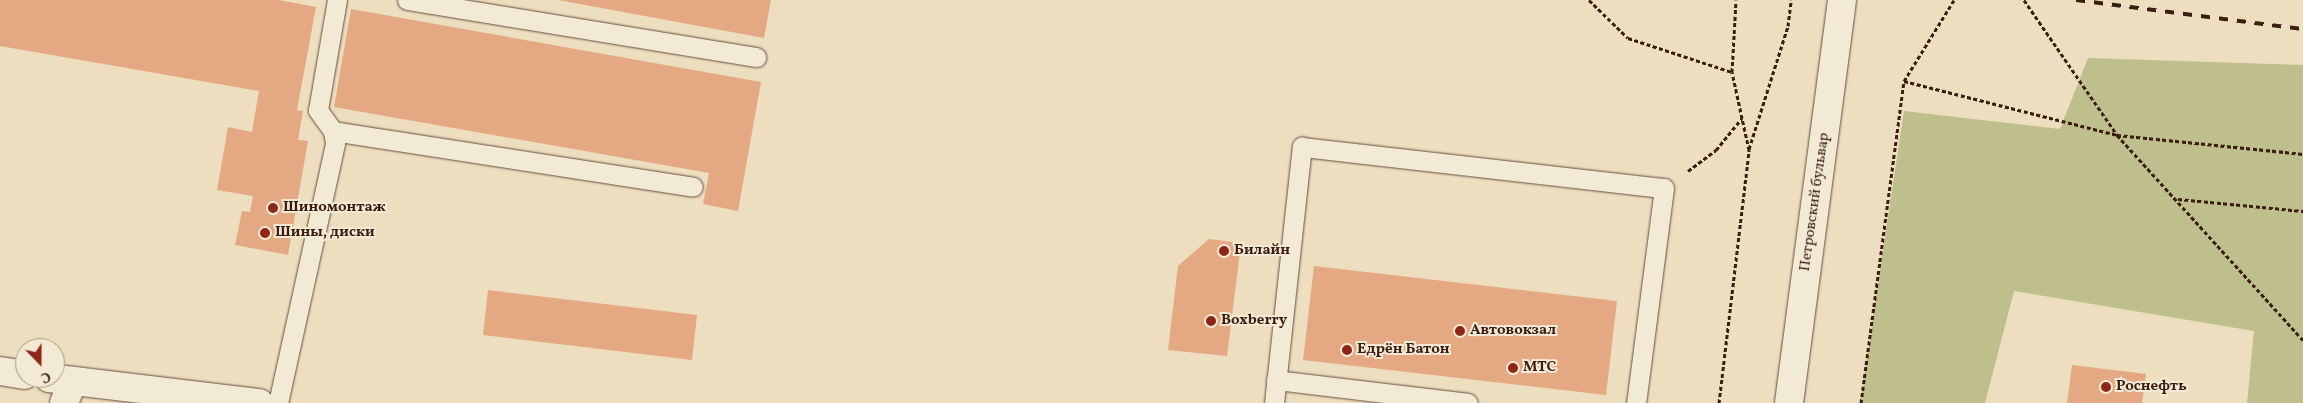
<!DOCTYPE html>
<meta charset="utf-8">
<style>
body{margin:0}
#map{position:relative;width:2303px;height:403px;overflow:hidden;background:#ecdebf;font-family:Vollkorn,serif}
div>[style]{position:absolute}
.green>*{inset:0;background:#bfbf8d}
.building>*{inset:0;background:#e4a982}
.path>*{height:3px;margin-top:-1.5px;transform-origin:0;background:repeating-linear-gradient(90deg,#3b1d11 0 4px,transparent 0 6.5px)}
.roads{filter:drop-shadow(0 0 1px #674d3c) drop-shadow(0 0 1px #674d3c)}
.service>*{height:19px;margin:-9.5px;padding:0 9.5px;transform-origin:9.5px;border-radius:9.5px;background:#f3ead5}
.tertiary>*{height:28px;margin:-14px;padding:0 14px;transform-origin:14px;border-radius:14px;background:#f3ead5}
.rail>*{height:4px;margin-top:-2px;transform-origin:0;background:repeating-linear-gradient(90deg,#3b1d11 0 9px,transparent 0 18px)}
.dots>*{width:14px;height:14px;translate:-50% -50%;box-sizing:border-box;border:2px solid #f3ead5;border-radius:50%}
span{translate:-50% -50%;white-space:nowrap;text-align:center;line-height:1.15;-webkit-text-stroke:4px #f3ead5;paint-order:stroke}
.street-label{font-size:15px;color:#3b1d11}
.poi-label{font-size:15px;color:#3b1d11;font-weight:700}
.left{translate:0 -50%;text-align:left}
.north{position:absolute;left:15px;top:338px;width:50px;height:50px;box-sizing:border-box;background:#f3ead5;border:1px solid #a99887;border-radius:50%;rotate:158deg;font-size:14px;font-weight:700;line-height:20px;text-align:center;color:#3b1d11}
.north::after{content:'';display:block;margin:auto;width:18px;height:22px;background:#8f2418;clip-path:polygon(50% 0,100% 100%,50% 72%,0 100%)}
</style>
<div id="map">
<div class="green">
<div style="clip-path:polygon(2088px 58px,2303px 65px,2303px 403px,2247px 403px,2254px 331px,2014px 291px,1985px 403px,1860px 403px,1904px 111px,2060px 129px)"></div>
</div>
<div class="building">
<div style="clip-path:polygon(0 0,279px 0,316px 7px,297px 110px,303px 111px,298px 140px,308px 141px,288px 255px,235px 245px,242px 211px,250px 212px,253px 196px,217px 190px,228px 127px,252px 132px,259px 91px,0 46px)"></div>
<div style="clip-path:polygon(558px 0,771px 0,764px 38px)"></div>
<div style="clip-path:polygon(351px 9px,761px 82px,738px 211px,703px 204px,709px 173px,334px 107px)"></div>
<div style="clip-path:polygon(1209px 239px,1241px 243px,1227px 356px,1168px 350px,1178px 266px)"></div>
<div style="clip-path:polygon(1314px 266px,1617px 301px,1606px 395px,1303px 360px)"></div>
<div style="clip-path:polygon(488px 290px,697px 315px,692px 360px,483px 335px)"></div>
<div style="clip-path:polygon(2072px 365px,2146px 374px,2142px 403px,2067px 403px)"></div>
</div>
<div class="path">
<div style="left:1589px;top:0;width:54px;rotate:44.3deg"></div>
<div style="left:1628px;top:38px;width:109px;rotate:18.1deg"></div>
<div style="left:2024px;top:0;width:164px;rotate:55.4deg"></div>
<div style="left:2117px;top:135px;width:187px;rotate:5.8deg"></div>
<div style="left:1904px;top:81px;width:220px;rotate:14.2deg"></div>
<div style="left:2117px;top:135px;width:277px;rotate:47.8deg"></div>
<div style="left:1749px;top:149px;width:129px;rotate:-72.4deg"></div>
<div style="left:1788px;top:26px;width:26px;rotate:-83deg"></div>
<div style="left:1688px;top:171px;width:35px;rotate:-37deg"></div>
<div style="left:1716px;top:150px;width:41px;rotate:-50.9deg"></div>
<div style="left:2178px;top:199px;width:126px;rotate:5.5deg"></div>
<div style="left:1719px;top:403px;width:255px;rotate:-83.2deg"></div>
<div style="left:1749px;top:150px;width:80px;rotate:-102.3deg"></div>
<div style="left:1732px;top:72px;width:72px;rotate:-86.8deg"></div>
<div style="left:1861px;top:403px;width:325px;rotate:-82.4deg"></div>
<div style="left:1904px;top:81px;width:95px;rotate:-58.3deg"></div>
</div>
<div class="roads">
<div class="service">
<div style="left:407px;top:0;width:354px;rotate:9.3deg"></div>
<div style="left:333px;top:131px;width:364px;rotate:8.8deg"></div>
<div style="left:1276px;top:380px;width:193px;rotate:6.8deg"></div>
<div style="left:278px;top:403px;width:266px;rotate:-77.6deg"></div>
<div style="left:335px;top:143px;width:12px;rotate:-99deg"></div>
<div style="left:333px;top:131px;width:26px;rotate:-126deg"></div>
<div style="left:318px;top:110px;width:112px;rotate:-80.2deg"></div>
<div style="left:1274px;top:403px;width:258px;rotate:-83.8deg"></div>
<div style="left:1302px;top:147px;width:364px;rotate:6.5deg"></div>
<div style="left:1664px;top:188px;width:217px;rotate:97.4deg"></div>
</div>
<div class="tertiary">
<div style="left:0;top:371px;width:25px;rotate:9deg"></div>
<div style="left:49px;top:378px;width:212px;rotate:6.8deg"></div>
<div style="left:64px;top:403px;width:24px;rotate:-68deg"></div>
<div style="left:1789px;top:403px;width:406px;rotate:-82.5deg"></div>
</div>
</div>
<div class="rail">
<div style="left:2076px;top:0;width:229px;rotate:7.3deg"></div>
</div>
<div class="dots">
<div style="left:273px;top:208px;background:#8f2418"></div>
<div style="left:265px;top:233px;background:#8f2418"></div>
<div style="left:1224px;top:251px;background:#8f2418"></div>
<div style="left:1211px;top:321px;background:#8f2418"></div>
<div style="left:1460px;top:331px;background:#8f2418"></div>
<div style="left:1347px;top:350px;background:#8f2418"></div>
<div style="left:1513px;top:368px;background:#8f2418"></div>
<div style="left:2106px;top:387px;background:#8f2418"></div>
</div>
<div class="street-label">
<span style="left:1815px;top:202px;rotate:-82deg">Петровский бульвар</span>
</div>
<div class="poi-label">
<span class="left" style="left:283px;top:208px">Шиномонтаж</span>
<span class="left" style="left:275px;top:233px">Шины, диски</span>
<span class="left" style="left:1234px;top:251px">Билайн</span>
<span class="left" style="left:1221px;top:321px">Boxberry</span>
<span class="left" style="left:1470px;top:331px">Автовокзал</span>
<span class="left" style="left:1357px;top:350px">Едрён Батон</span>
<span class="left" style="left:1523px;top:368px">МТС</span>
<span class="left" style="left:2116px;top:387px">Роснефть</span>
</div>
<div class="north">С</div>
</div>
